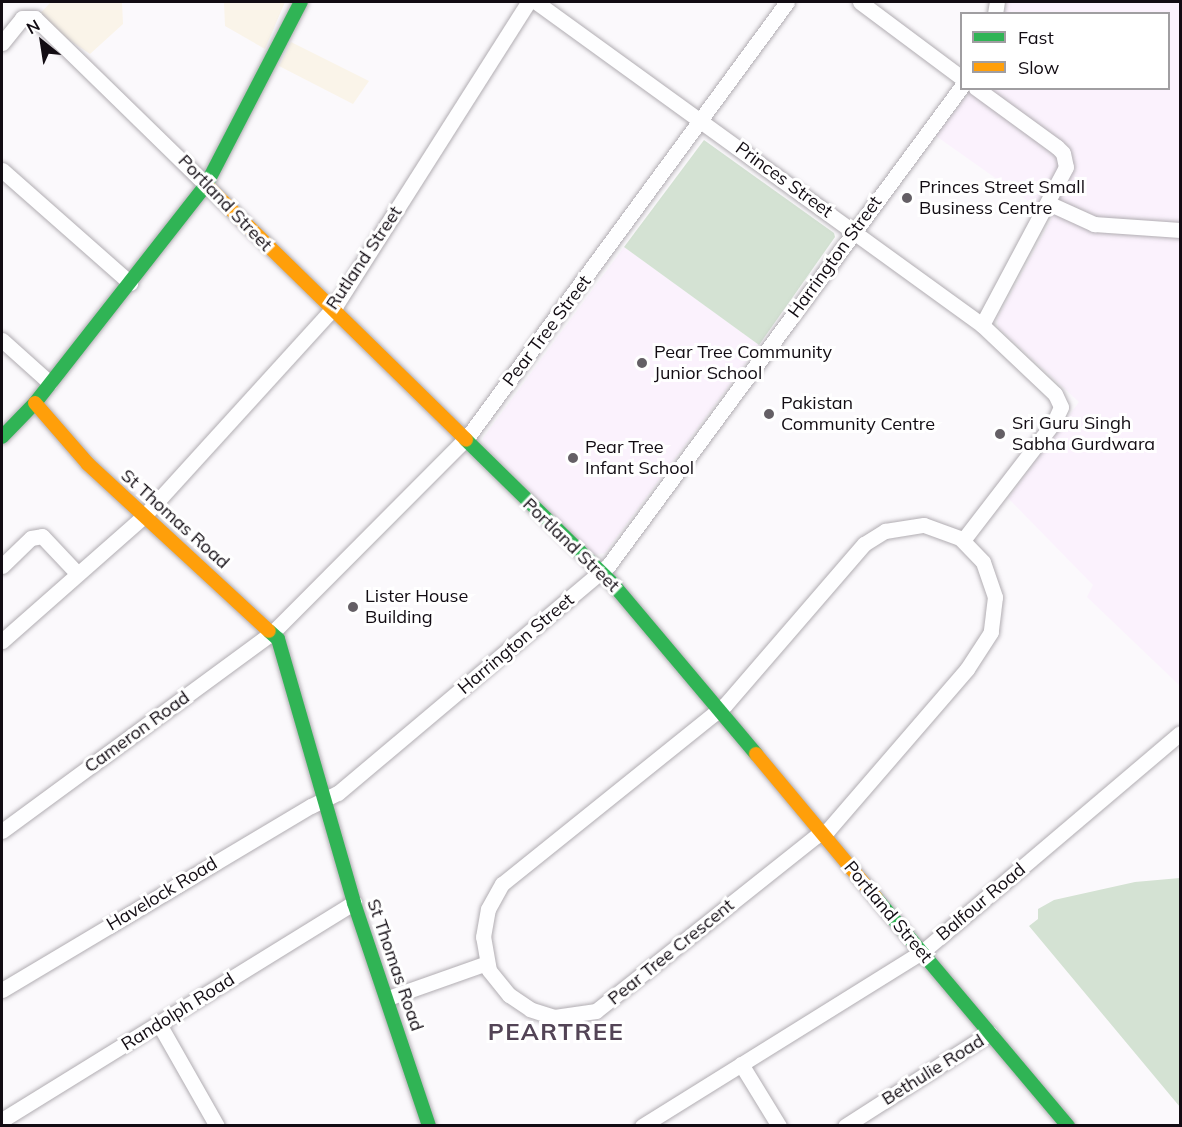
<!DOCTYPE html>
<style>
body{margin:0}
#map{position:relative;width:1182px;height:1127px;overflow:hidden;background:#fbf9fc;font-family:Mulish,sans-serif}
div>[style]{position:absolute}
.commercial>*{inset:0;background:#faf4e9}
.built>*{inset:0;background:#fbf2fd}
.green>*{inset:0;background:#d4e2d3}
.roads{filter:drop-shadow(0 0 2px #b1adb2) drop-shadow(0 0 2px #b1adb2)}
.street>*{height:15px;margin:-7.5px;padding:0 7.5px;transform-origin:7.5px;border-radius:7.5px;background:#fefeff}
.fast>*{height:14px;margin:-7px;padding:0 7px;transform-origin:7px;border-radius:7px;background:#30b455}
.slow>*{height:14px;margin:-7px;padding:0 7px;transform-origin:7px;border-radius:7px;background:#ff9f0a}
.dots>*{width:16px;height:16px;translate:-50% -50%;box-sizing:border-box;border:3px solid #fff;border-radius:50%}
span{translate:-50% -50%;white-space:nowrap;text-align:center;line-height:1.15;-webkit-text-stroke:6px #fff;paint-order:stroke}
.street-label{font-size:18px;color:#120c13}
.poi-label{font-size:18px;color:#120c13}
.left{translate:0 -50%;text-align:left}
.district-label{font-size:24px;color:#534456;font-weight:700;letter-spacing:1.5px}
.frame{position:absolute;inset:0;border:3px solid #120c13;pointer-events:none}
.legend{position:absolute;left:960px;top:12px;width:210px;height:78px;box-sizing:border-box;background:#fff;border:2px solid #a09ea1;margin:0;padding:8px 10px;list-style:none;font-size:18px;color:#120c13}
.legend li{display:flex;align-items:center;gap:12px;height:30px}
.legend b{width:30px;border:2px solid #a09ea1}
.north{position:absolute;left:12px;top:12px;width:60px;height:60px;-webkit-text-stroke:4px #fff;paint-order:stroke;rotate:330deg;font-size:16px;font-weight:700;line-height:24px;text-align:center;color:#120c13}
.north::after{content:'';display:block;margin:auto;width:21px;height:27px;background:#120c13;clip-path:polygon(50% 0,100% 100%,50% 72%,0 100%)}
</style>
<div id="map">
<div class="commercial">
<div style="clip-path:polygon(51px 2px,122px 2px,123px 24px,90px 54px,63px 36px,31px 23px)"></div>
<div style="clip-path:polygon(224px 2px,285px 2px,265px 49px,225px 26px)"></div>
<div style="clip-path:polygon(291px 42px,369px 81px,353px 104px,279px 66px)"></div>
</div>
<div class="built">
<div style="clip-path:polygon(1005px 2px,1180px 2px,1179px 685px,1087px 597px,1093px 585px,1008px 498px,1079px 402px,998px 327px,997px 319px,1052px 218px,936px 136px,972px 89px,1168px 88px,1168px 14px,1004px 13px)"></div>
<div style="clip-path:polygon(624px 247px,759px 345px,605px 553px,595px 555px,484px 446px,483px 438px)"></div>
</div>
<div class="green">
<div style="clip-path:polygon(704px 140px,834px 233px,835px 237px,759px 345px,624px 247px)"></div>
<div style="clip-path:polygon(1180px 878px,1180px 1107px,1029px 926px,1038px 919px,1038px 909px,1054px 900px,1135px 882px)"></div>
</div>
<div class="roads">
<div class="street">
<div style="left:536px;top:2px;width:551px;rotate:35.91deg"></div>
<div style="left:982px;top:325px;width:100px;rotate:43.4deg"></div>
<div style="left:1055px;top:394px;width:14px;rotate:65deg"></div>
<div style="left:1061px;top:407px;width:17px;rotate:115deg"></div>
<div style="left:1054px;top:422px;width:149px;rotate:127.6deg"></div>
<div style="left:860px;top:2px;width:127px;rotate:36.7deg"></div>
<div style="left:995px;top:14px;width:12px;rotate:-81deg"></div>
<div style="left:2px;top:43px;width:32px;rotate:-51deg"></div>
<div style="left:22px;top:18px;width:13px"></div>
<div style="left:35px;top:18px;width:239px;rotate:44.3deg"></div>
<div style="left:976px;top:88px;width:100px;rotate:36.1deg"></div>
<div style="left:1057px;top:147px;width:8px;rotate:45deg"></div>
<div style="left:1063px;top:153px;width:14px;rotate:78deg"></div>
<div style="left:1066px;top:167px;width:179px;rotate:118deg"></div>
<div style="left:2px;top:170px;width:171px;rotate:41.4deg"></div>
<div style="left:1048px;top:203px;width:51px;rotate:24.5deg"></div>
<div style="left:1094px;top:224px;width:86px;rotate:4deg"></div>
<div style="left:2px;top:340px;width:64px;rotate:41.9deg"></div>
<div style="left:924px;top:525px;width:38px;rotate:20deg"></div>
<div style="left:960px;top:538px;width:33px;rotate:46deg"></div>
<div style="left:983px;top:562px;width:37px;rotate:71deg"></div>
<div style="left:995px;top:597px;width:35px;rotate:97deg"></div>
<div style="left:991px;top:632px;width:44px;rotate:123deg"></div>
<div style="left:967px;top:669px;width:213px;rotate:130.8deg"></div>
<div style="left:828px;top:830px;width:13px;rotate:153deg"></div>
<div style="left:816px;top:836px;width:281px;rotate:141.5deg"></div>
<div style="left:596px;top:1011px;width:42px;rotate:171.9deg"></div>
<div style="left:554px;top:1017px;width:25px;rotate:-162deg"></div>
<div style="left:530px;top:1009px;width:25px;rotate:-146deg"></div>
<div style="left:509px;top:995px;width:32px;rotate:-129deg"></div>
<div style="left:489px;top:970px;width:34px;rotate:-100deg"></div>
<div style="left:483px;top:937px;width:28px;rotate:-80deg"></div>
<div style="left:488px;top:909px;width:29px;rotate:-61deg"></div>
<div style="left:502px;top:884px;width:286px;rotate:-38.8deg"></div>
<div style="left:725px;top:705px;width:213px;rotate:-49.2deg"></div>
<div style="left:864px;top:544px;width:25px;rotate:-32deg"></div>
<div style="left:885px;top:531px;width:39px;rotate:-9deg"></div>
<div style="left:2px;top:566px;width:40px;rotate:-44deg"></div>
<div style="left:31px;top:538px;width:11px;rotate:-10deg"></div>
<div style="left:42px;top:536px;width:51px;rotate:46.6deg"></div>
<div style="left:2px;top:641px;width:189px;rotate:-41.4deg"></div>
<div style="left:144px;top:516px;width:285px;rotate:-47.7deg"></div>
<div style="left:336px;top:305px;width:359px;rotate:-57.6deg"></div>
<div style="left:2px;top:831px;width:336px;rotate:-36.3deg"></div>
<div style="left:273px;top:632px;width:278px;rotate:-45.1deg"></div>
<div style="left:469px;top:435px;width:537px;rotate:-53.71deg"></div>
<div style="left:2px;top:990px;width:360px;rotate:-30.8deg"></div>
<div style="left:311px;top:806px;width:30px;rotate:-26deg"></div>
<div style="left:338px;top:793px;width:353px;rotate:-40.1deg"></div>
<div style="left:608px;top:566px;width:596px;rotate:-53.59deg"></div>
<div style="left:388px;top:998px;width:105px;rotate:-19.5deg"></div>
<div style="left:159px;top:1024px;width:117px;rotate:60.4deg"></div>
<div style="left:741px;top:1064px;width:73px;rotate:58.5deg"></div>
<div style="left:2px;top:1120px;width:414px;rotate:-31.7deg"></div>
<div style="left:642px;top:1126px;width:330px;rotate:-31.9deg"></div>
<div style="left:922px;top:952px;width:338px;rotate:-40.3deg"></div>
<div style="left:845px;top:1126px;width:172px;rotate:-32.7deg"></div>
</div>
<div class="fast">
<div style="left:2px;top:437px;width:47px;rotate:-45.9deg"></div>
<div style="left:35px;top:403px;width:277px;rotate:-51.9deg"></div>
<div style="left:206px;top:185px;width:206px;rotate:-62.6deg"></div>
<div style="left:466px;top:440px;width:206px;rotate:44.4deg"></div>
<div style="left:613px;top:584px;width:222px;rotate:49.9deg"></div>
<div style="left:269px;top:631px;width:12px;rotate:42deg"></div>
<div style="left:278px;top:639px;width:275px;rotate:73.9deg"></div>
<div style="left:354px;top:903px;width:235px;rotate:71.4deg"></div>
<div style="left:876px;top:898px;width:298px;rotate:49.9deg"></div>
</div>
<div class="slow">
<div style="left:206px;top:185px;width:364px;rotate:44.4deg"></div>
<div style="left:35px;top:403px;width:81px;rotate:49deg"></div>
<div style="left:88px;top:464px;width:246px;rotate:42.7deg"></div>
<div style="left:756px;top:754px;width:187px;rotate:50.2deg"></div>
</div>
</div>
<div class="dots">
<div style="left:907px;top:198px;background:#645f65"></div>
<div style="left:642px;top:363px;background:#645f65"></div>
<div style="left:769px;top:414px;background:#645f65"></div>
<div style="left:1000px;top:434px;background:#645f65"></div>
<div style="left:573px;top:458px;background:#645f65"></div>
<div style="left:353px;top:607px;background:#645f65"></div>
</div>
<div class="street-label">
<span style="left:784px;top:180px;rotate:36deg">Princes Street</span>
<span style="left:225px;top:203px;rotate:46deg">Portland Street</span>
<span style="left:835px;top:257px;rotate:-54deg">Harrington Street</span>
<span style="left:364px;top:258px;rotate:-56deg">Rutland Street</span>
<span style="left:547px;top:331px;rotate:-53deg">Pear Tree Street</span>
<span style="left:175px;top:519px;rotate:42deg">St Thomas Road</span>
<span style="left:571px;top:545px;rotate:44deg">Portland Street</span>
<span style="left:516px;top:644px;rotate:-40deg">Harrington Street</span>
<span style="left:137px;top:732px;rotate:-36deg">Cameron Road</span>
<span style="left:162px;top:894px;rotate:-31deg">Havelock Road</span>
<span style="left:981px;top:902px;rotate:-40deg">Balfour Road</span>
<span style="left:888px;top:912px;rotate:50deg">Portland Street</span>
<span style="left:671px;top:952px;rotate:-39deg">Pear Tree Crescent</span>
<span style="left:395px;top:965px;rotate:71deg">St Thomas Road</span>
<span style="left:178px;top:1012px;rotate:-32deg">Randolph Road</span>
<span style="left:933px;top:1070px;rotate:-32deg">Bethulie Road</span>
</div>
<div class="poi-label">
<span class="left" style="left:919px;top:198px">Princes Street Small<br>Business Centre</span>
<span class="left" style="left:654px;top:363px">Pear Tree Community<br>Junior School</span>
<span class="left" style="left:781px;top:414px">Pakistan<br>Community Centre</span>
<span class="left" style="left:1012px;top:434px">Sri Guru Singh<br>Sabha Gurdwara</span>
<span class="left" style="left:585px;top:458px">Pear Tree<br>Infant School</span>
<span class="left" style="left:365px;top:607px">Lister House<br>Building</span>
</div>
<div class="district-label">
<span style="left:556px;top:1032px">PEARTREE</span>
</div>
<div class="frame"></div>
<ul class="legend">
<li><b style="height:8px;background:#30b455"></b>Fast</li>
<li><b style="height:8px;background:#ff9f0a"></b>Slow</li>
</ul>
<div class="north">N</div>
</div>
